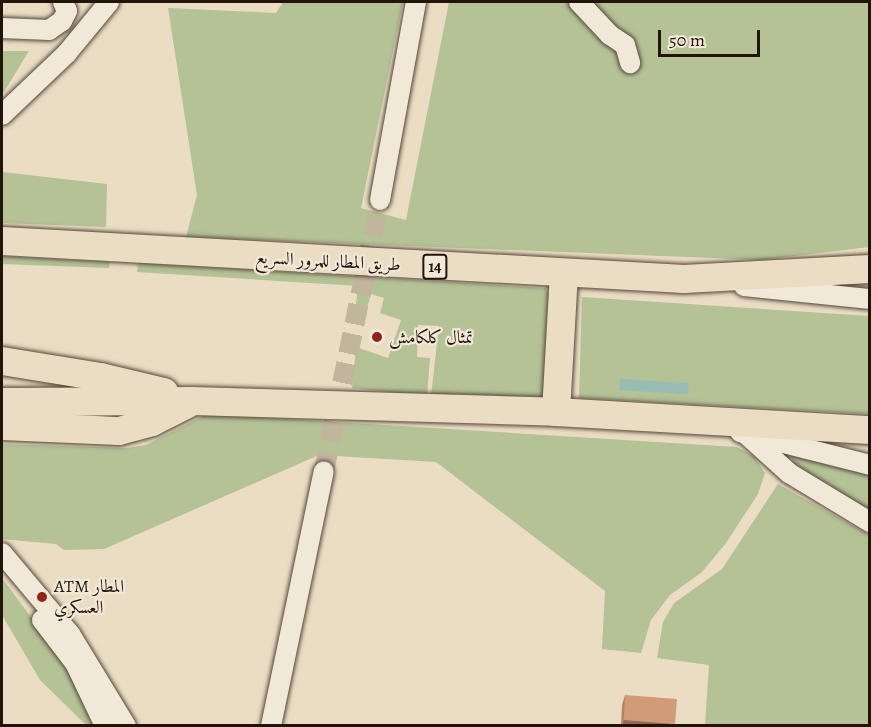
<!DOCTYPE html>
<meta charset="utf-8">
<style>
body{margin:0}
#map{position:relative;width:871px;height:727px;overflow:hidden;background:#eaddc3;font-family:Alegreya,Amiri,serif}
div>[style]{position:absolute}
.green>*{inset:0;background:#b4c296}
.water>*{inset:0;background:#98bcb2}
.minor-tunnel>*{height:20px;margin-top:-10px;transform-origin:0;background:repeating-linear-gradient(90deg,#c2b59e 0 20px,transparent 0 30px)}
.roads{filter:drop-shadow(0 0 2px #544639) drop-shadow(0 0 2px #544639)}
.minor>*{height:20px;margin:-10px;padding:0 10px;transform-origin:10px;border-radius:10px;background:#f1e9d8}
.highway>*{height:28px;margin:-14px;padding:0 14px;transform-origin:14px;border-radius:14px;background:#eaddc3}
.wall>*{inset:0;background:#b58567}
.shaded-wall>*{inset:0;background:#936c54}
.building>*{inset:0;background:#d29b78}
.dots>*{width:16px;height:16px;translate:-50% -50%;box-sizing:border-box;border:3px solid #f1e9d8;border-radius:50%}
span{translate:-50% -50%;white-space:nowrap;text-align:center;line-height:1.15;-webkit-text-stroke:4.5px #f1e9d8;paint-order:stroke}
.shield-label span{padding:2px 4px;background:#f1e9d8;border:2px solid;border-radius:4px;-webkit-text-stroke-width:0}
.shield-label{font-size:16px;color:#22130b;font-weight:700}
.street-label{font-size:18px;color:#22130b}
.poi-label{font-size:18px;color:#22130b}
.left{translate:0 -50%;text-align:left}
.frame{position:absolute;inset:0;border:3px solid #22130b;pointer-events:none}
.scale{position:absolute;left:658px;top:30px;width:102px;height:27px;box-sizing:border-box;border:3px solid #22130b;border-top:0;padding-left:8px;font-size:18px;line-height:21px;white-space:nowrap;color:#22130b;-webkit-text-stroke:4px #f1e9d8;paint-order:stroke}
</style>
<div id="map">
<div class="green">
<div style="clip-path:polygon(283px 2px,403px 2px,361px 208px,406px 220px,449px 2px,869px 2px,869px 247px,762px 260px,186px 237px,197px 195px,168px 8px,276px 13px)"></div>
<div style="clip-path:polygon(2px 51px,29px 51px,2px 95px)"></div>
<div style="clip-path:polygon(2px 172px,107px 184px,106px 227px,2px 223px)"></div>
<div style="clip-path:polygon(2px 256px,110px 262px,109px 268px,2px 264px)"></div>
<div style="clip-path:polygon(138px 263px,545px 288px,553px 298px,544px 403px,431px 396px,439px 326px,418px 325px,417px 357px,430px 358px,427px 396px,352px 388px,356px 347px,388px 358px,401px 320px,380px 313px,384px 298px,371px 294px,367px 308px,356px 304px,358px 286px,137px 272px)"></div>
<div style="clip-path:polygon(582px 297px,869px 316px,869px 414px,579px 398px)"></div>
<div style="clip-path:polygon(207px 414px,737px 447px,754px 456px,765px 473px,758px 494px,726px 543px,702px 572px,670px 595px,651px 620px,641px 653px,602px 649px,605px 591px,436px 462px,319px 455px,104px 549px,64px 550px,56px 544px,2px 539px,2px 444px,127px 448px,146px 445px)"></div>
<div style="clip-path:polygon(791px 455px,869px 474px,869px 512px,795px 467px)"></div>
<div style="clip-path:polygon(778px 484px,869px 535px,869px 725px,705px 725px,709px 665px,657px 658px,663px 622px,674px 603px,722px 569px)"></div>
<div style="clip-path:polygon(2px 578px,66px 664px,95px 725px,86px 725px,40px 680px,2px 615px)"></div>
</div>
<div class="water">
<div style="clip-path:polygon(620px 379px,689px 383px,688px 394px,619px 390px)"></div>
</div>
<div class="minor-tunnel">
<div style="left:324px;top:471px;width:277px;rotate:-78.3deg"></div>
</div>
<div class="roads">
<div class="minor">
<div style="left:579px;top:2px;width:45px;rotate:46.8deg"></div>
<div style="left:610px;top:35px;width:18px;rotate:34deg"></div>
<div style="left:625px;top:45px;width:19px;rotate:74deg"></div>
<div style="left:2px;top:28px;width:47px;rotate:2.4deg"></div>
<div style="left:49px;top:30px;width:16px;rotate:-35deg"></div>
<div style="left:62px;top:21px;width:11px;rotate:-63deg"></div>
<div style="left:67px;top:11px;width:10px;rotate:-114deg"></div>
<div style="left:2px;top:115px;width:90px;rotate:-43.6deg"></div>
<div style="left:67px;top:53px;width:66px;rotate:-50.5deg"></div>
<div style="left:380px;top:200px;width:201px;rotate:-79.7deg"></div>
<div style="left:744px;top:286px;width:127px;rotate:5.9deg"></div>
<div style="left:740px;top:432px;width:134px;rotate:14.2deg"></div>
<div style="left:747px;top:435px;width:57px;rotate:42.1deg"></div>
<div style="left:789px;top:473px;width:95px;rotate:31.2deg"></div>
<div style="left:2px;top:553px;width:106px;rotate:50deg"></div>
<div style="left:70px;top:634px;width:108px;rotate:58.7deg"></div>
<div style="left:42px;top:620px;width:54px;rotate:52.5deg"></div>
<div style="left:75px;top:663px;width:70px;rotate:64.5deg"></div>
<div style="left:271px;top:726px;width:260px;rotate:-78.3deg"></div>
</div>
<div class="highway">
<div style="left:2px;top:241px;width:683px;rotate:3.19deg"></div>
<div style="left:684px;top:279px;width:186px;rotate:-3.1deg"></div>
<div style="left:2px;top:361px;width:100px;rotate:9.2deg"></div>
<div style="left:101px;top:377px;width:65px;rotate:13.4deg"></div>
<div style="left:2px;top:402px;width:190px;rotate:-0.3deg"></div>
<div style="left:192px;top:401px;width:364px;rotate:1.7deg"></div>
<div style="left:556px;top:412px;width:315px;rotate:3.3deg"></div>
<div style="left:556px;top:412px;width:137px;rotate:-86.7deg"></div>
<div style="left:2px;top:426px;width:117px;rotate:2.4deg"></div>
<div style="left:119px;top:431px;width:34px;rotate:-15deg"></div>
<div style="left:152px;top:422px;width:40px;rotate:-26.6deg"></div>
</div>
</div>
<div class="wall">
<div style="clip-path:polygon(625px 695px,674px 726px,621px 726px,622px 705px)"></div>
</div>
<div class="shaded-wall">
<div style="clip-path:polygon(624px 720px,675px 724px,674px 726px,622px 726px)"></div>
</div>
<div class="building">
<div style="clip-path:polygon(625px 695px,677px 699px,675px 724px,624px 720px)"></div>
</div>
<div class="dots">
<div style="left:377px;top:337px;background:#8f2418"></div>
<div style="left:42px;top:597px;background:#8f2418"></div>
</div>
<div class="shield-label">
<span style="left:435px;top:267px">14</span>
</div>
<div class="street-label">
<span style="left:328px;top:261px;rotate:3deg">طريق المطار للمرور السريع</span>
</div>
<div class="poi-label">
<span class="left" style="left:389px;top:337px">تمثال كلكامش</span>
<span class="left" style="left:54px;top:597px">ATM المطار<br>العسكري</span>
</div>
<div class="frame"></div>
<div class="scale">50 m</div>
</div>
